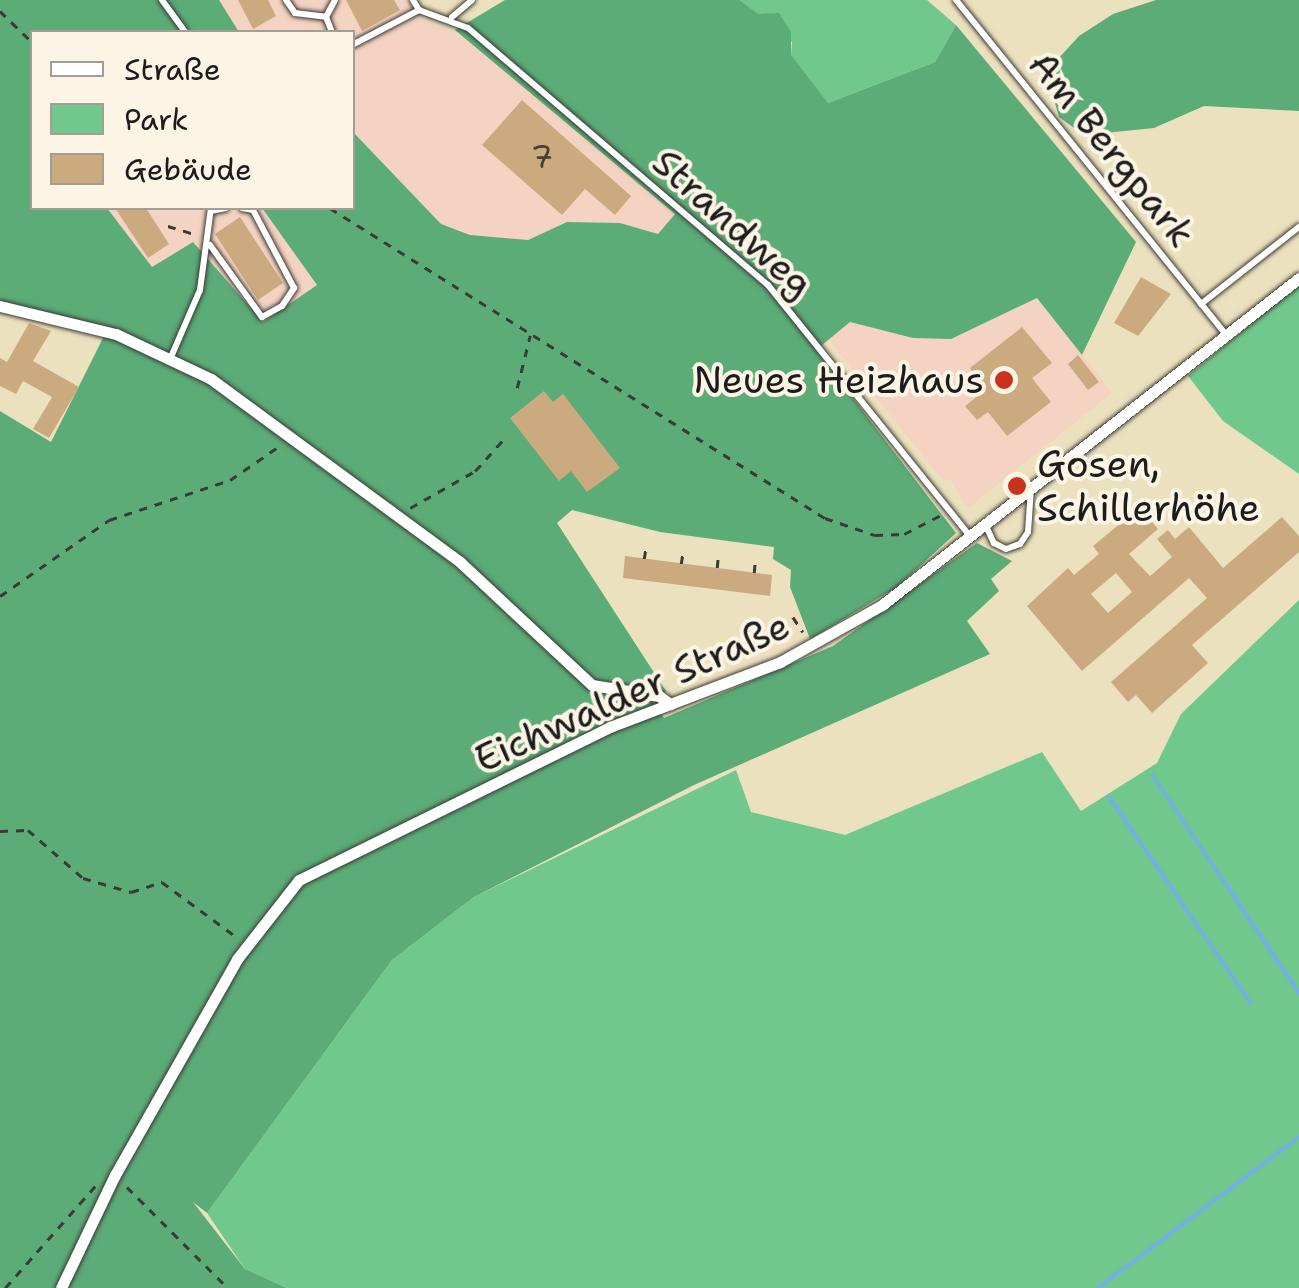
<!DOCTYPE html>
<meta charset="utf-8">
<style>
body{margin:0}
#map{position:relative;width:1299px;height:1288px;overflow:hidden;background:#ece1bf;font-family:"Shantell Sans",sans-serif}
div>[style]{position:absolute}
.built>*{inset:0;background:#f5d3c2}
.green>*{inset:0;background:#71c88d}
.forest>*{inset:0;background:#5cac78}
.stream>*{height:4px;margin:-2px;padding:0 2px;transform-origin:2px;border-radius:2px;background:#72b0e5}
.building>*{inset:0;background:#ccaa80}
.path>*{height:2.5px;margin-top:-1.25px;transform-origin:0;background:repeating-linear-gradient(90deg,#3b3a34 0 8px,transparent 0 16px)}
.roads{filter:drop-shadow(0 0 2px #3b3a34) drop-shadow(0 0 2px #3b3a34)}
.service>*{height:6px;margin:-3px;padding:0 3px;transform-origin:3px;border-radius:3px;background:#fff}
.minor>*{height:11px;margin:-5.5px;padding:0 5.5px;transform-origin:5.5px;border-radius:5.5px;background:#fff}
.dots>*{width:28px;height:28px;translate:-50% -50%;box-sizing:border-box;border:5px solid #fcf5e5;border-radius:50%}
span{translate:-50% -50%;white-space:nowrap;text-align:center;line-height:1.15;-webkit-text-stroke:8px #fcf5e5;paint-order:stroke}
.number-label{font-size:32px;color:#484035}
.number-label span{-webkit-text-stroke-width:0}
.street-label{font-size:38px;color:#1c1c1c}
.poi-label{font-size:38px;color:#1c1c1c}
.right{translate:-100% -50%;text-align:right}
.left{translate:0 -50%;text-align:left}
.legend{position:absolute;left:30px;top:30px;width:325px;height:180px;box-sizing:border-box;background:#fcf5e5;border:2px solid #a29e95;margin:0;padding:12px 18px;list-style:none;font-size:30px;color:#1c1c1c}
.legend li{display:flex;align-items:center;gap:20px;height:50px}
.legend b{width:50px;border:2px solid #a29e95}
</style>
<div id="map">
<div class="built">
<div style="clip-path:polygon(219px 0,409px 0,418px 17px,468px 39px,675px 214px,658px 234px,620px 223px,567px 222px,528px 240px,470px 235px,441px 224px,353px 132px,352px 32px,239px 32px)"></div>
<div style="clip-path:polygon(107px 208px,262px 208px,317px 285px,263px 322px,194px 242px,152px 267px)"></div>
<div style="clip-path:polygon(1037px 298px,1112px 393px,967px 509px,951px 481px,940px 477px,828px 339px,850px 321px,913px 338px,951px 339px)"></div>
</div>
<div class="green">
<div style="clip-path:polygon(740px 0,927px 0,956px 25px,935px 62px,828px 103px,808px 84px,791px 55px,792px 42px)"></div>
<div style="clip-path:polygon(1299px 284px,1299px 474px,1223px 421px,1188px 376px)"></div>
<div style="clip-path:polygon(1299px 600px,1299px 1288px,287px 1288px,245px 1269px,207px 1213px,392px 960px,474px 897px,736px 770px,751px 812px,845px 835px,1042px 752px,1081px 811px,1157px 763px,1181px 714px)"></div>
</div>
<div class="forest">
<div style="clip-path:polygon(0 0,219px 0,239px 32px,32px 32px,32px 208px,107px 208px,152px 267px,193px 242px,263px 322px,317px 285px,262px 208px,352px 208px,353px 132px,441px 224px,470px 235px,528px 240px,567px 222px,620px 223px,658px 234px,675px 214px,455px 30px,505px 0,740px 0,758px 14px,779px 13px,791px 32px,791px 55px,828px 103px,935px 62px,956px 25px,1136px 242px,1082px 355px,1037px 298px,951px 339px,913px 338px,850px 322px,816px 350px,956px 533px,897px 587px,810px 639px,790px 587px,791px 570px,773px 559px,774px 547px,660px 532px,572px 510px,557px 523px,666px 691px,651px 700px,664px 718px,833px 646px,977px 543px,1012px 561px,991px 579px,999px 591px,967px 621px,990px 654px,694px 785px,474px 897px,392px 960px,207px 1213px,193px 1202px,245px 1269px,287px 1288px,0 1288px,0 411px,51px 442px,104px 336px,0 309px)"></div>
<div style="clip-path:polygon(1156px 0,1299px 0,1299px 111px,1204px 106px,1154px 128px,1105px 133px,1074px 128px,1059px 117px,1046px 72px,1079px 36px,1113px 14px)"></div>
</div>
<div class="stream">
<div style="left:1152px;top:775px;width:263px;rotate:56deg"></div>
<div style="left:1109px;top:797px;width:249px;rotate:55.5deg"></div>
<div style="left:1098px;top:1288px;width:251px;rotate:-36.9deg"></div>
</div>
<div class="building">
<div style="clip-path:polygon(238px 0,268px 0,276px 16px,253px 29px)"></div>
<div style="clip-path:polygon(346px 0,394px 0,400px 10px,362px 31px)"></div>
<div style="clip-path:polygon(522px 100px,631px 196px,615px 215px,585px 189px,562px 215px,482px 145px)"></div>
<div style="clip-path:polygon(115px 208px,146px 208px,169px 244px,148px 258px)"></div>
<div style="clip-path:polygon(240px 217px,283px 283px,258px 300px,215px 234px)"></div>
<div style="clip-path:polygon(1141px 277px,1171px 294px,1138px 336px,1114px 323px)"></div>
<div style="clip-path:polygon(29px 323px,51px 331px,33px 361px,79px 387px,49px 438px,33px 429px,52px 397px,23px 381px,16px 394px,0 386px,0 358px,7px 362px)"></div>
<div style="clip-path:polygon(1022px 327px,1052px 363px,1032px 378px,1051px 402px,1007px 436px,988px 412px,977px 420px,965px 406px,984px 391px,970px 368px)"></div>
<div style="clip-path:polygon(1078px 355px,1099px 382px,1088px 390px,1068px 364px)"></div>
<div style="clip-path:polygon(544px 391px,553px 402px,563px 394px,620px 468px,587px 492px,571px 471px,559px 481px,510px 418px)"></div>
<div style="clip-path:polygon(evenodd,1140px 507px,1158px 529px,1129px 554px,1150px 576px,1172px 557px,1157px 539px,1168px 530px,1175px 539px,1189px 527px,1223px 568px,1282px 517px,1299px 536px,1299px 552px,1192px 645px,1208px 663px,1152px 713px,1136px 695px,1128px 702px,1111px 682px,1207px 598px,1189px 578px,1082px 671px,1027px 606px,1068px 568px,1074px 575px,1099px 554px,1093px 546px,1140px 507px,1116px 573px,1132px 592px,1108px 613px,1091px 594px,1116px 573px)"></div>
<div style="clip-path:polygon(625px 556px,772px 575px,770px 596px,623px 578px)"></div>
</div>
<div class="path">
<div style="left:0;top:11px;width:45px;rotate:44.1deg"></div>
<div style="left:330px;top:208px;width:584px;rotate:32.06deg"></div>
<div style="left:825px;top:518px;width:53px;rotate:18.8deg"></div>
<div style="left:875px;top:535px;width:29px;rotate:-2deg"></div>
<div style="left:904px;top:534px;width:42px;rotate:-27.2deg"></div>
<div style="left:168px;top:226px;width:28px;rotate:17deg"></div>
<div style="left:517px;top:388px;width:54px;rotate:-76deg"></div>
<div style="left:410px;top:508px;width:75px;rotate:-29.6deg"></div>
<div style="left:475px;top:471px;width:43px;rotate:-47.8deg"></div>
<div style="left:644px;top:559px;width:12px;rotate:-81deg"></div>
<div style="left:681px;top:564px;width:12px;rotate:-81deg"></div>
<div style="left:717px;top:568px;width:11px;rotate:-85deg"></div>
<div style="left:754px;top:573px;width:11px;rotate:-85deg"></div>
<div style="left:0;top:596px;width:133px;rotate:-34.9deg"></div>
<div style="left:109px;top:520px;width:127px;rotate:-18.3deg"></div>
<div style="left:230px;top:480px;width:58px;rotate:-34.5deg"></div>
<div style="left:793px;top:617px;width:18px;rotate:56deg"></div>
<div style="left:0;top:831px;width:28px;rotate:-2deg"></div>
<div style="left:28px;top:830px;width:73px;rotate:41.1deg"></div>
<div style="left:83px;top:878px;width:50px;rotate:16.3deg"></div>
<div style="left:131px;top:892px;width:33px;rotate:-18deg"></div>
<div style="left:162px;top:882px;width:94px;rotate:36.4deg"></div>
<div style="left:127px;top:1187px;width:143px;rotate:45deg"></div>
<div style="left:5px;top:1288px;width:137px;rotate:-48.5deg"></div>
</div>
<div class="roads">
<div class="service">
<div style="left:162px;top:0;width:39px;rotate:54deg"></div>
<div style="left:286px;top:0;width:16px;rotate:55deg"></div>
<div style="left:295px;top:13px;width:31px;rotate:7deg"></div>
<div style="left:413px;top:0;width:12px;rotate:59deg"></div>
<div style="left:419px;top:10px;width:52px;rotate:20.2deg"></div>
<div style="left:468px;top:28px;width:395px;rotate:40.6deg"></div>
<div style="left:768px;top:285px;width:322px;rotate:51.2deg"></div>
<div style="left:956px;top:0;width:427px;rotate:51.1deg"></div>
<div style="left:452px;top:17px;width:26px;rotate:-40deg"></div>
<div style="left:332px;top:32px;width:16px;rotate:-112deg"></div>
<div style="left:326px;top:17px;width:19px;rotate:-62deg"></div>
<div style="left:352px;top:45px;width:76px;rotate:-27.6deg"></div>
<div style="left:211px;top:211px;width:15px;rotate:-11deg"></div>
<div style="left:210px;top:245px;width:89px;rotate:54.2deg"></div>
<div style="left:262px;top:317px;width:23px;rotate:-29deg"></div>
<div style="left:282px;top:306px;width:22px;rotate:-56deg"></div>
<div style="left:294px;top:288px;width:88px;rotate:-117.7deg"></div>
<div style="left:253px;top:210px;width:11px;rotate:-170deg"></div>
<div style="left:1201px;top:304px;width:125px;rotate:-38.2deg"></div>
<div style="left:171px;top:357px;width:73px;rotate:-66.6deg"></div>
<div style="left:200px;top:290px;width:83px;rotate:-82.4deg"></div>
<div style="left:985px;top:524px;width:21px;rotate:65deg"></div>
<div style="left:994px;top:543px;width:13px;rotate:27deg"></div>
<div style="left:1006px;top:549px;width:15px;rotate:-20deg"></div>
<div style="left:1020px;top:544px;width:14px;rotate:-56deg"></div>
<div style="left:1028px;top:532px;width:44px;rotate:-86.1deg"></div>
</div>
<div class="minor">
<div style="left:0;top:306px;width:119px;rotate:13.6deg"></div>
<div style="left:116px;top:334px;width:105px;rotate:25.3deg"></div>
<div style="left:211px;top:379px;width:309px;rotate:36.3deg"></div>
<div style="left:460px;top:562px;width:180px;rotate:43deg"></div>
<div style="left:592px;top:685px;width:68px;rotate:9.3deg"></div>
<div style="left:659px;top:696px;width:14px;rotate:36deg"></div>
<div style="left:61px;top:1288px;width:125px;rotate:-64.5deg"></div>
<div style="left:115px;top:1175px;width:248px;rotate:-60.5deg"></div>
<div style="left:237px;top:959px;width:100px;rotate:-51.9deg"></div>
<div style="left:299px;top:880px;width:347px;rotate:-26.2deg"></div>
<div style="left:610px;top:727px;width:182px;rotate:-20.9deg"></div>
<div style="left:780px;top:662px;width:117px;rotate:-29.2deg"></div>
<div style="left:882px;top:605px;width:530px;rotate:-38.1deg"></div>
</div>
</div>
<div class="dots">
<div style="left:1004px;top:380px;background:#c8321e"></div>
<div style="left:1017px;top:486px;background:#c8321e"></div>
</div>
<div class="number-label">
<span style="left:542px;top:157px">7</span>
</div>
<div class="street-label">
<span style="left:1112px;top:149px;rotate:51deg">Am Bergpark</span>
<span style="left:733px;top:223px;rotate:42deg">Strandweg</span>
<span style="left:632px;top:692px;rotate:-24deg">Eichwalder Straße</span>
</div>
<div class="poi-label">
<span class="right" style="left:984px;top:380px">Neues Heizhaus</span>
<span class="left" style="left:1037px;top:486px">Gosen,<br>Schillerhöhe</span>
</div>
<ul class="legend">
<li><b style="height:12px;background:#fff"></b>Straße</li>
<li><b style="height:28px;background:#71c88d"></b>Park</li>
<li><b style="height:28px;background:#ccaa80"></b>Gebäude</li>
</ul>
</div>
